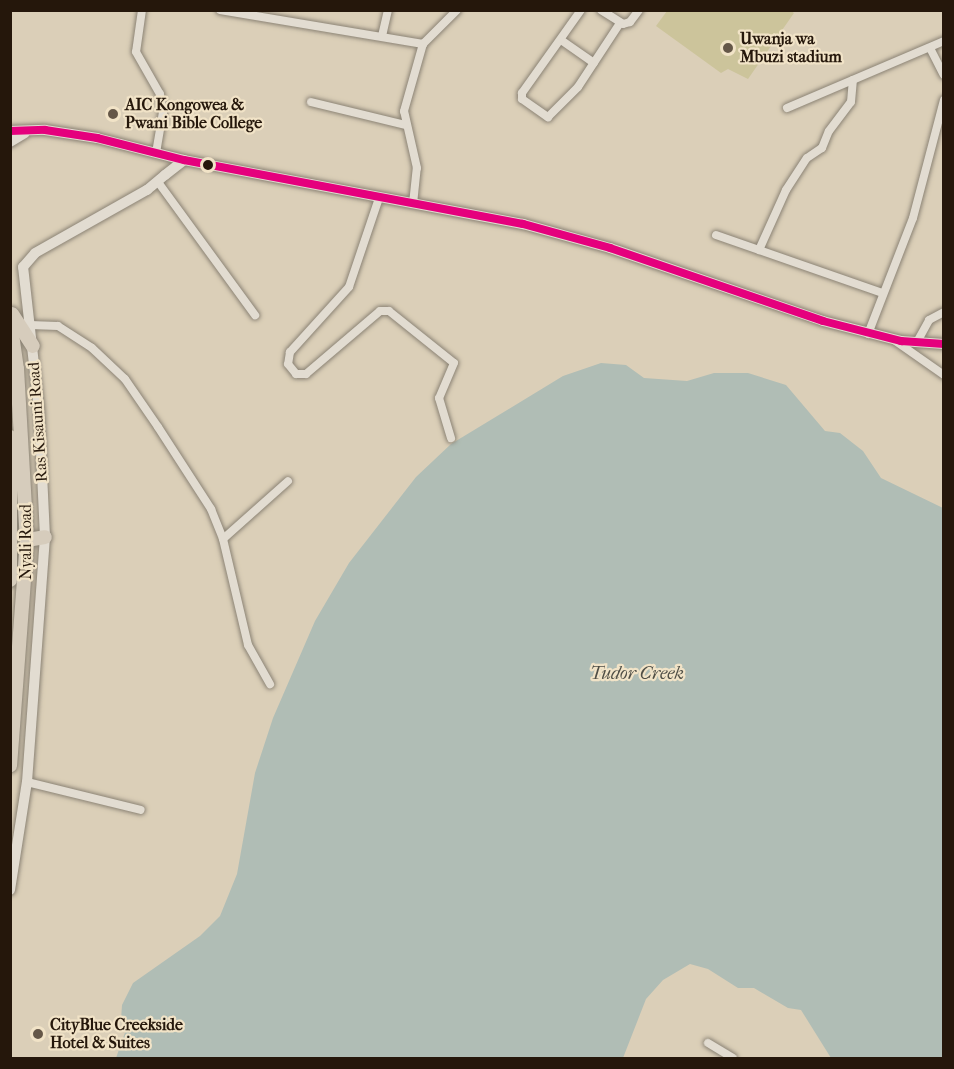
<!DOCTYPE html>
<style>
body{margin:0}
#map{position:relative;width:954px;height:1069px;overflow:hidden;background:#dbcfb8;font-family:"IM FELL French Canon",serif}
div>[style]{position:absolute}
.green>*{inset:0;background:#ccc49b}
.water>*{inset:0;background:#b0bdb5}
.roads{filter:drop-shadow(0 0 2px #8b8375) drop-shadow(0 0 2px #8b8375)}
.minor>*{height:8px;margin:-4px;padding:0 4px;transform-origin:4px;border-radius:4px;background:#e2dcd1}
.tertiary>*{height:10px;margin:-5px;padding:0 5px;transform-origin:5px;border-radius:5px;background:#e2dcd1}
.secondary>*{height:10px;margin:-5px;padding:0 5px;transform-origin:5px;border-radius:5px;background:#e2dcd1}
.trunk>*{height:14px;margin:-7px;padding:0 7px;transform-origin:7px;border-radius:7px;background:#d6ccbc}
.bus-1>*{height:8px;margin:-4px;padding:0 4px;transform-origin:4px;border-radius:4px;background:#e5007d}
.dots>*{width:16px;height:16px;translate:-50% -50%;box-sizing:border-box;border:3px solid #f1e3c7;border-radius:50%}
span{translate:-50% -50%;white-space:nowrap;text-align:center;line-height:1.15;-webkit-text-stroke:4.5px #f1e3c7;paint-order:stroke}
.poi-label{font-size:16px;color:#25170b;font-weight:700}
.left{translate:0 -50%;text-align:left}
.street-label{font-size:16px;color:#25170b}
.water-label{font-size:18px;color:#4f4e46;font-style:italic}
.frame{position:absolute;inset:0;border:12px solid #25170b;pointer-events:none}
</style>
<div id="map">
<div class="green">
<div style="clip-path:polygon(791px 11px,794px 13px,748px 79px,728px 69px,721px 73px,656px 26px,667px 11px)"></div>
</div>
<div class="water">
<div style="clip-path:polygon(601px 363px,626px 365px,644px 378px,687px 381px,714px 373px,748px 373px,786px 385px,825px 431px,840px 433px,863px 451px,881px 478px,943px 508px,943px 1058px,831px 1058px,801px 1010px,788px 1008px,754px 988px,738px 988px,708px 969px,690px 964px,663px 980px,646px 999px,623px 1058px,116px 1058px,127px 1027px,121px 1020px,122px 1005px,133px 983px,200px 936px,220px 916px,237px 874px,255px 773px,273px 718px,315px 621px,349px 563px,416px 477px,451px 444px,563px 376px)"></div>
</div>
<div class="roads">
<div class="minor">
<div style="left:142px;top:10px;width:42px;rotate:98.1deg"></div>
<div style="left:136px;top:52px;width:48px;rotate:60.3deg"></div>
<div style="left:160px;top:94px;width:18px;rotate:81deg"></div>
<div style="left:163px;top:112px;width:42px;rotate:99.7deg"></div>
<div style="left:220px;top:10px;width:206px;rotate:9.5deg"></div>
<div style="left:581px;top:10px;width:102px;rotate:125.4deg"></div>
<div style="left:522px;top:93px;width:6px;rotate:90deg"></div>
<div style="left:522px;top:99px;width:32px;rotate:35deg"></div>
<div style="left:548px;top:117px;width:42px;rotate:-45deg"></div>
<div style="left:578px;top:87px;width:77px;rotate:-56.7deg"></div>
<div style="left:601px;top:10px;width:26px;rotate:32deg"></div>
<div style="left:623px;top:24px;width:7px;rotate:-16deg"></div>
<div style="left:630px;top:22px;width:15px;rotate:-53deg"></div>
<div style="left:382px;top:36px;width:27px;rotate:-77deg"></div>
<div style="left:561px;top:40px;width:40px;rotate:34.9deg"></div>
<div style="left:930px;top:48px;width:30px;rotate:63deg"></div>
<div style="left:311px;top:102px;width:97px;rotate:13.7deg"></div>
<div style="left:787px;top:108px;width:171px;rotate:-23.1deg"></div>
<div style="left:158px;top:182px;width:165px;rotate:53.9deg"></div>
<div style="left:379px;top:198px;width:94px;rotate:108.6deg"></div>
<div style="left:349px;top:287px;width:88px;rotate:132.2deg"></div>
<div style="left:290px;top:352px;width:12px;rotate:99deg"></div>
<div style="left:288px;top:364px;width:13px;rotate:51deg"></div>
<div style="left:296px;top:374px;width:10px"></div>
<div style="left:306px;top:374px;width:97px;rotate:-40.4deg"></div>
<div style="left:380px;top:311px;width:9px"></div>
<div style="left:389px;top:311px;width:83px;rotate:38.7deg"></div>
<div style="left:454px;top:363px;width:38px;rotate:113deg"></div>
<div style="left:439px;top:398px;width:42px;rotate:73.3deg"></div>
<div style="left:413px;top:204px;width:36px;rotate:-84deg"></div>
<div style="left:417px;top:168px;width:58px;rotate:-102.8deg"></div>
<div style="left:404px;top:111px;width:70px;rotate:-74.2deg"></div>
<div style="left:423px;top:44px;width:48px;rotate:-45deg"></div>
<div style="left:716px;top:235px;width:177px;rotate:19.2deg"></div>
<div style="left:759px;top:250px;width:66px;rotate:-65.8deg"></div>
<div style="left:786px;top:190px;width:38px;rotate:-57deg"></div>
<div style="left:807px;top:158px;width:18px;rotate:-34deg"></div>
<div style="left:822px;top:148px;width:18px;rotate:-68deg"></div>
<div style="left:829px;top:131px;width:36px;rotate:-53deg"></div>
<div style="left:851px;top:102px;width:22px;rotate:-85deg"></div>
<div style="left:30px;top:325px;width:28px;rotate:2deg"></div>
<div style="left:58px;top:326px;width:40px;rotate:32.9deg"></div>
<div style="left:92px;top:348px;width:45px;rotate:43.2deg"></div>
<div style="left:125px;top:379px;width:58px;rotate:55.5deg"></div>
<div style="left:158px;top:427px;width:98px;rotate:57.1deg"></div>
<div style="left:211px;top:509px;width:32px;rotate:68deg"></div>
<div style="left:223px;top:539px;width:109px;rotate:76.7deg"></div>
<div style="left:248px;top:645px;width:45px;rotate:60.6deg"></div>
<div style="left:868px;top:334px;width:124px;rotate:-68.8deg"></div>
<div style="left:913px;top:218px;width:122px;rotate:-75.3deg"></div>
<div style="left:894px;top:340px;width:61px;rotate:35deg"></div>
<div style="left:917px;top:342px;width:25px;rotate:-61deg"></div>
<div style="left:929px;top:320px;width:17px;rotate:-28deg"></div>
<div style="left:223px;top:539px;width:87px;rotate:-41.7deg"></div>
<div style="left:27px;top:782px;width:117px;rotate:13.8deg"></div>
<div style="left:708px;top:1043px;width:29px;rotate:31deg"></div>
</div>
<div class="tertiary">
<div style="left:165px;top:175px;width:24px;rotate:-38deg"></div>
</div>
<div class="secondary">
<div style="left:10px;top:131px;width:35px;rotate:-2deg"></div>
<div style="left:45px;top:130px;width:53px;rotate:8.7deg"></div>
<div style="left:97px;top:138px;width:90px;rotate:14.2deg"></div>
<div style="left:184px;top:160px;width:345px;rotate:10.7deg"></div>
<div style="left:523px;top:224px;width:90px;rotate:15.4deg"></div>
<div style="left:610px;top:248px;width:225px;rotate:18.9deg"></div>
<div style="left:823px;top:321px;width:81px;rotate:14.4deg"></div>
<div style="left:901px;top:341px;width:43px;rotate:4deg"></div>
<div style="left:10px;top:142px;width:17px;rotate:-31deg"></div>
<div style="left:10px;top:890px;width:109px;rotate:-81.1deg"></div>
<div style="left:27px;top:782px;width:246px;rotate:-85.8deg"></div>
<div style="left:45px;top:537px;width:128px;rotate:-92.7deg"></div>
<div style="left:39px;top:409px;width:143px;rotate:-96.4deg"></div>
<div style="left:23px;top:267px;width:18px;rotate:-49deg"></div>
<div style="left:35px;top:253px;width:129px;rotate:-29.4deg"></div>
<div style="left:147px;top:190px;width:23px;rotate:-40deg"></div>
</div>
<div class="trunk">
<div style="left:12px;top:314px;width:38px;rotate:57deg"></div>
<div style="left:10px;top:320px;width:49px;rotate:81.9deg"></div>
<div style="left:17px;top:369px;width:171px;rotate:86.7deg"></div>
<div style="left:27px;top:540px;width:226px;rotate:94.3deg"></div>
<div style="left:10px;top:437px;width:143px;rotate:90deg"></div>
<div style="left:27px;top:540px;width:18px;rotate:-9deg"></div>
</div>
</div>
<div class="bus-1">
<div style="left:10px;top:131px;width:35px;rotate:-2deg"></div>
<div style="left:45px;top:130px;width:53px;rotate:8.7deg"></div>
<div style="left:97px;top:138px;width:90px;rotate:14.2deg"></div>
<div style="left:184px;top:160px;width:345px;rotate:10.7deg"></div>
<div style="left:523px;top:224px;width:90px;rotate:15.4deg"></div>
<div style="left:610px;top:248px;width:225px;rotate:18.9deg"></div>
<div style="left:823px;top:321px;width:81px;rotate:14.4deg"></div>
<div style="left:901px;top:341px;width:43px;rotate:4deg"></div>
</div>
<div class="dots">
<div style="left:728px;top:48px;background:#655748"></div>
<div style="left:113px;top:114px;background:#655748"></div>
<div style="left:208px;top:165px;background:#25170b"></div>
<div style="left:38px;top:1034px;background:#655748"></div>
</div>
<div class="poi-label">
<span class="left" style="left:740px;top:48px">Uwanja wa<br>Mbuzi stadium</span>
<span class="left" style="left:125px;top:114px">AIC Kongowea &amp;<br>Pwani Bible College</span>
<span class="left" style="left:50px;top:1034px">CityBlue Creekside<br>Hotel &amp; Suites</span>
</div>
<div class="street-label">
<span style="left:38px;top:422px;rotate:-94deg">Ras Kisauni Road</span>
<span style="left:26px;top:542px;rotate:-90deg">Nyali Road</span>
</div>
<div class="water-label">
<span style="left:637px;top:674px">Tudor Creek</span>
</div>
<div class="frame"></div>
</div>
